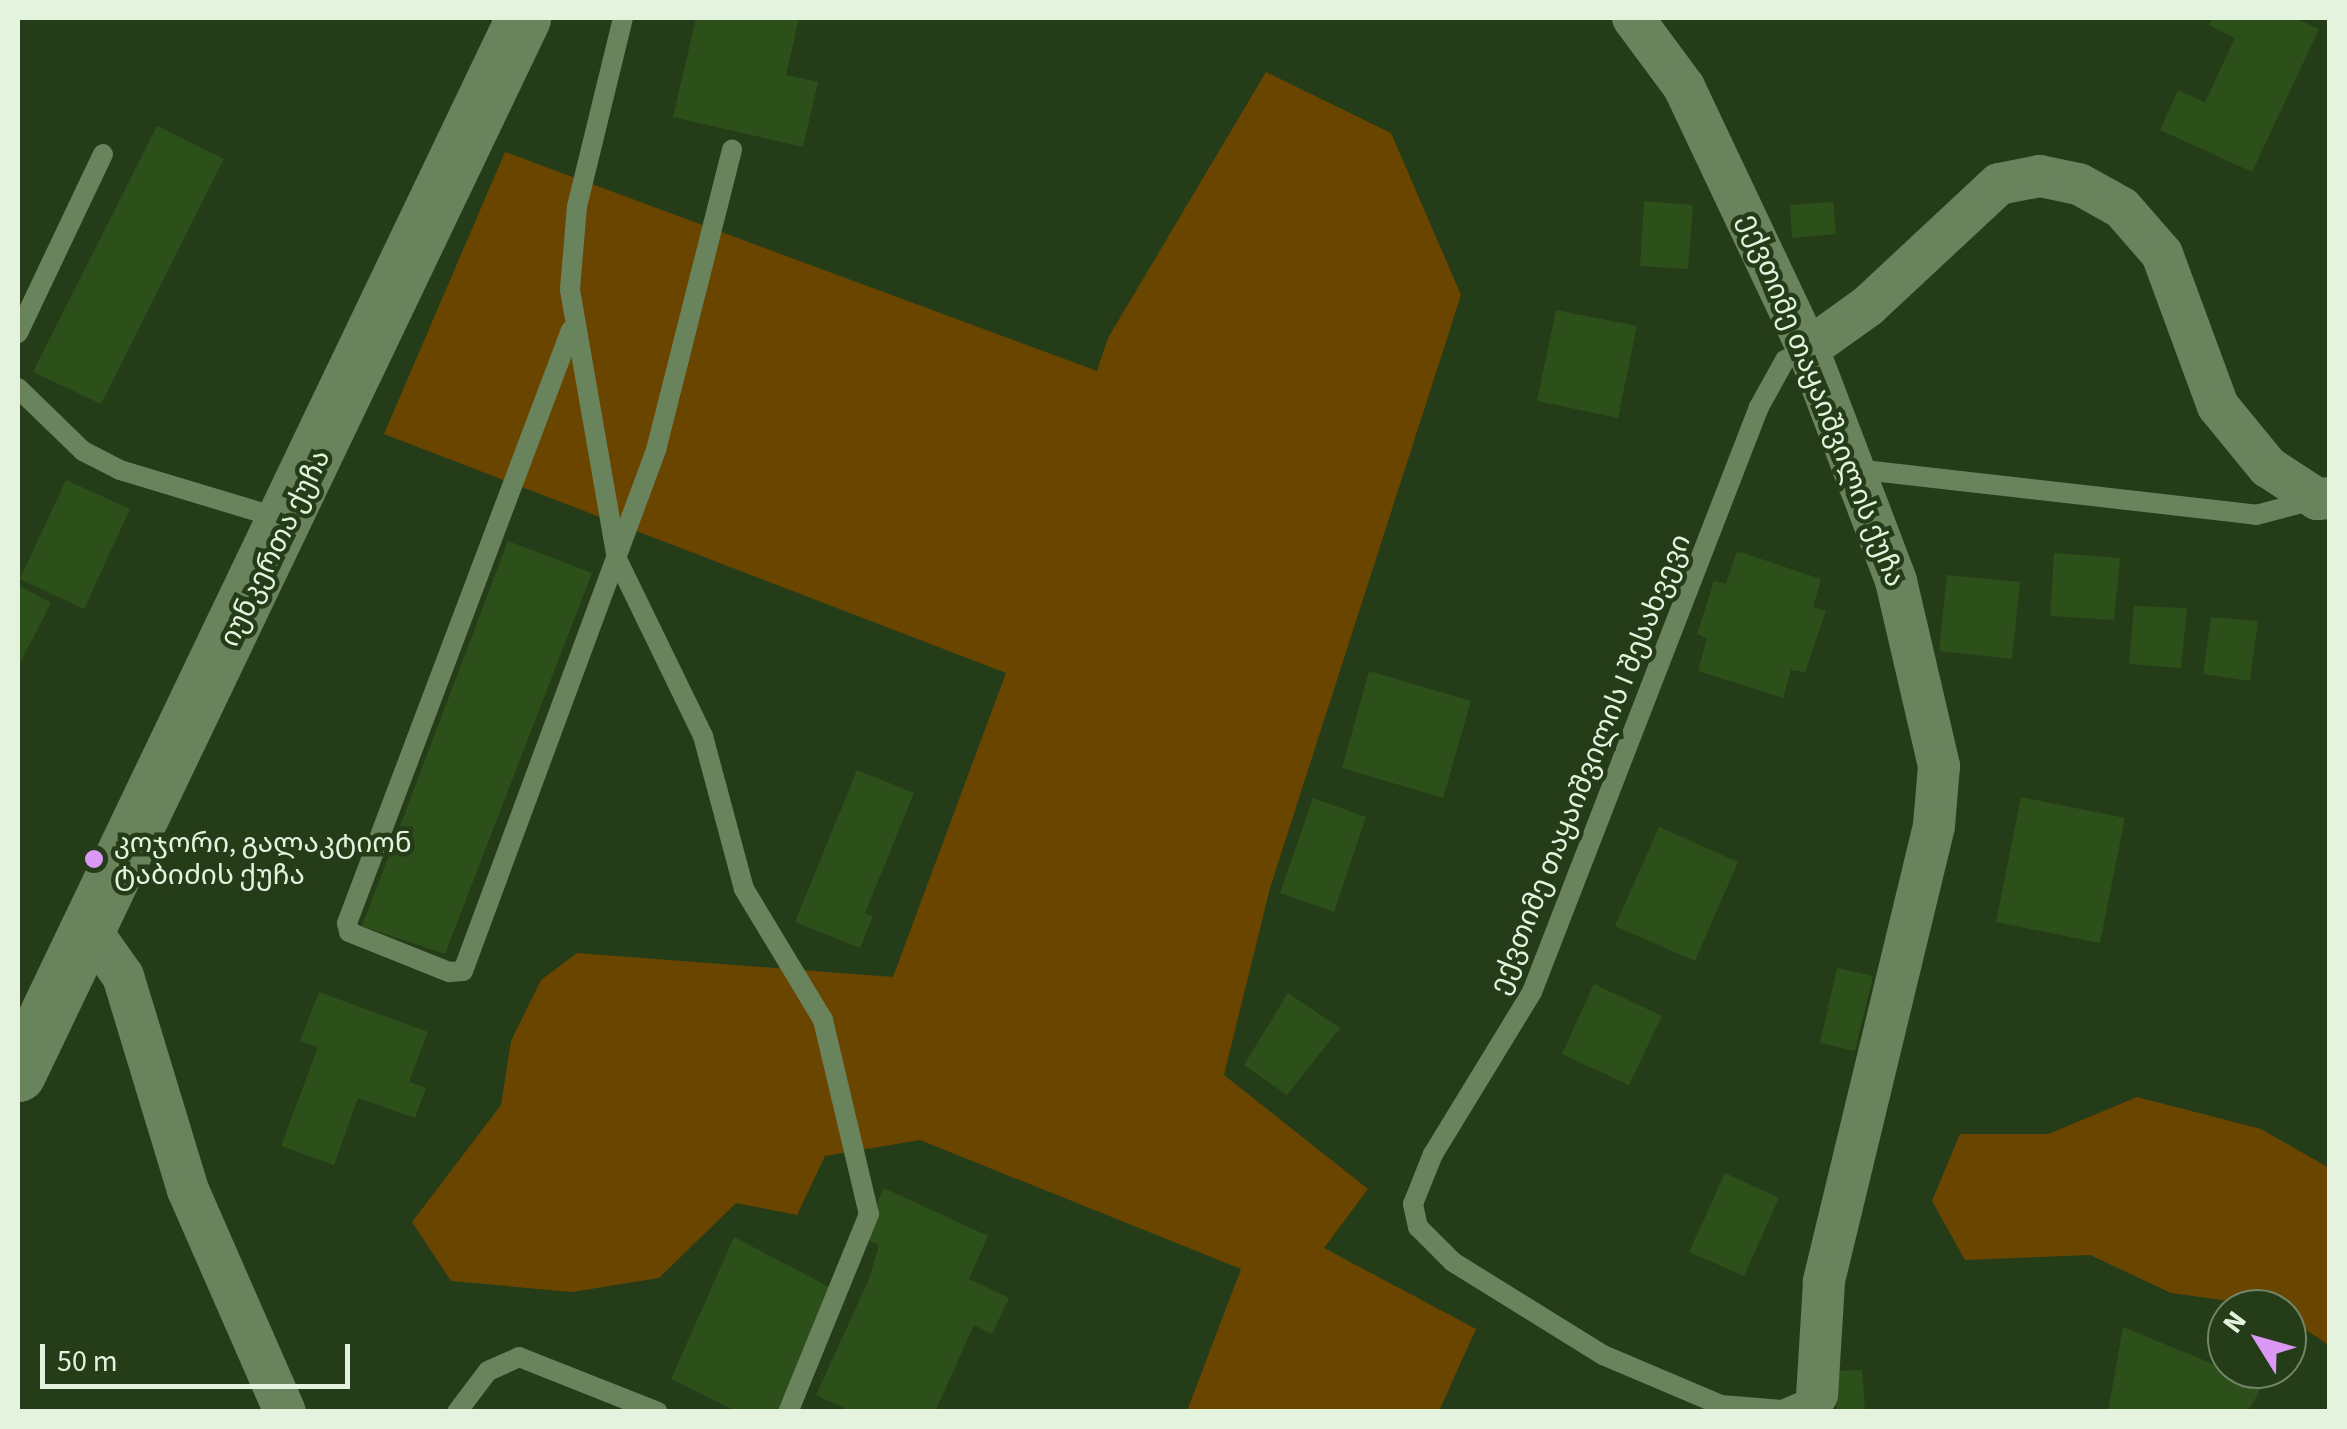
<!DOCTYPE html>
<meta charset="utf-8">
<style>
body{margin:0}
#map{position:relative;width:2347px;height:1429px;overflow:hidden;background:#253c19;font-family:"Source Sans 3","Noto Sans Georgian",sans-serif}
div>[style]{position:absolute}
.green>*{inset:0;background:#694500}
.building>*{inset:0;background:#2d4f19}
.lane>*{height:20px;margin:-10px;padding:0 10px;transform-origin:10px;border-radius:10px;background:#69835d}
.street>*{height:42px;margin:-21px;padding:0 21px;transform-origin:21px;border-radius:21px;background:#69835d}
.secondary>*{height:55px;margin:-27.5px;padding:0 27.5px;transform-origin:27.5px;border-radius:27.5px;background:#69835d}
.dots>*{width:28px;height:28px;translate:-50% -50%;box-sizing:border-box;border:5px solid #253c19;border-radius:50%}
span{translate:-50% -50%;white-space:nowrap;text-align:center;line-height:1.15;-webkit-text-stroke:9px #253c19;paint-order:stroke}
.street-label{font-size:28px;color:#e4f3de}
.poi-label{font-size:28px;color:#e4f3de}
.left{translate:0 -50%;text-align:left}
.frame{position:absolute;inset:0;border:20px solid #e4f3de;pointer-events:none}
.north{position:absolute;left:2207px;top:1289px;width:100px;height:100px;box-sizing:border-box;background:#253c19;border:2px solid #718568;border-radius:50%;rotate:307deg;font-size:28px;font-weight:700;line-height:40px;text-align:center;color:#e4f3de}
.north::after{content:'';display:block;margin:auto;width:35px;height:45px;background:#db99f5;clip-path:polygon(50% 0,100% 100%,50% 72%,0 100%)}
.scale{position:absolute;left:40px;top:1344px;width:310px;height:45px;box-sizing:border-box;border:5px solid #e4f3de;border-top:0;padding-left:12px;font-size:30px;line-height:35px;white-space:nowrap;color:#e4f3de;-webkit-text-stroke:8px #253c19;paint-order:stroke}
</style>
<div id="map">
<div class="green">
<div style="clip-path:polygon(1266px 72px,1391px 133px,1461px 295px,1270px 888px,1224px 1075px,1368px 1189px,1324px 1248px,1476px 1329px,1439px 1411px,1187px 1411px,1241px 1269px,920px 1140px,825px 1156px,797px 1215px,736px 1203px,659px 1278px,572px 1292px,451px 1281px,412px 1222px,501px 1105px,511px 1041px,541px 980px,577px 953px,893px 977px,1006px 673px,384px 434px,505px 152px,1097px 371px,1108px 338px)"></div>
<div style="clip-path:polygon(2137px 1097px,2261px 1129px,2329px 1168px,2329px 1345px,2287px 1318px,2287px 1309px,2171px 1293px,2090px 1255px,1965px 1260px,1932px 1201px,1960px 1134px,2048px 1134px)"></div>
</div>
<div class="building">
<div style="clip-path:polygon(696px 18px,799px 18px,786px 75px,818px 82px,803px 147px,673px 117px)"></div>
<div style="clip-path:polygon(2212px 18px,2295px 18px,2319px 29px,2252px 172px,2160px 130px,2178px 90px,2205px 102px,2235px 38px,2209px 25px)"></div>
<div style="clip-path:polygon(157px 126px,224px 159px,101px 404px,33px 372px)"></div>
<div style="clip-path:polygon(1644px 201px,1693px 205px,1688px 269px,1640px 266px)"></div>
<div style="clip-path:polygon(1833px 202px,1836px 234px,1792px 238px,1790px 205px)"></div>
<div style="clip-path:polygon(1556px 310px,1637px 326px,1618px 418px,1537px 401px)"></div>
<div style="clip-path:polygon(66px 480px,130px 509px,84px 609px,20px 579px)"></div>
<div style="clip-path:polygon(508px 541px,592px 573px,445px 954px,362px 926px)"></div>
<div style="clip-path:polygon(1737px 551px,1821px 579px,1813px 607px,1826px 611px,1805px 672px,1791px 670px,1783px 698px,1698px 671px,1707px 638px,1697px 634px,1714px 581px,1726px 584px)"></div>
<div style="clip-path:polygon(2054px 553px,2120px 558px,2114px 620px,2050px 616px)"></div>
<div style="clip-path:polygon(1947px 575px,2020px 582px,2012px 659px,1939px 651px)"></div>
<div style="clip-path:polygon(18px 585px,51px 603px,18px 667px)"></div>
<div style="clip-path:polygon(2134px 606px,2187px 608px,2181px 668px,2129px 664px)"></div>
<div style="clip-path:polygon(2211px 617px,2258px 621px,2250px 681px,2203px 674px)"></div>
<div style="clip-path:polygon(1369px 671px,1471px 701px,1443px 798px,1342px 768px)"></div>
<div style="clip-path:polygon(857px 770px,914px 793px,865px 913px,873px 916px,860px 948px,795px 922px)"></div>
<div style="clip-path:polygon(2021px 797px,2125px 818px,2100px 943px,1996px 922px)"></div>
<div style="clip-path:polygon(1313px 798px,1366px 817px,1334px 912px,1280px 893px)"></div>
<div style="clip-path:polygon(1659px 827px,1738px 862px,1695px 961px,1615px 926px)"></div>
<div style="clip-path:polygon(1837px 968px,1873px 976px,1855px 1051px,1820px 1043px)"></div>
<div style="clip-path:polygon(1594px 984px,1662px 1016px,1629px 1085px,1562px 1054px)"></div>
<div style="clip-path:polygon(319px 992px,428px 1032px,409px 1082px,426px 1088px,415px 1118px,358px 1098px,334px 1165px,281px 1146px,318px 1047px,300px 1041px)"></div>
<div style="clip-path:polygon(1288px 993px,1340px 1028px,1287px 1095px,1244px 1065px)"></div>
<div style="clip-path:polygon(1725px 1173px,1779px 1198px,1744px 1276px,1689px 1252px)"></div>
<div style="clip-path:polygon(884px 1188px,988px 1236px,969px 1279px,1009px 1298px,992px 1334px,974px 1325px,935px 1412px,852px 1412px,816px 1395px,869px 1279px,879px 1245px,862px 1237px)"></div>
<div style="clip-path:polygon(734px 1237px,833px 1289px,780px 1412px,738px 1412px,671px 1379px)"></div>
<div style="clip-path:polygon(2123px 1327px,2262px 1384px,2257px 1396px,2247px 1412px,2108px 1412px)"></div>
<div style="clip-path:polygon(1862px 1370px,1865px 1412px,1837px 1412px,1835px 1371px)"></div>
</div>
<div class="lane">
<div style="left:623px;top:18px;width:194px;rotate:103.7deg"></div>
<div style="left:577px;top:206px;width:84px;rotate:94.8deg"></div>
<div style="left:570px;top:290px;width:273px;rotate:80.1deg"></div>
<div style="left:617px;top:559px;width:197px;rotate:64.1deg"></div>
<div style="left:703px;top:736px;width:158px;rotate:75deg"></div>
<div style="left:744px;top:889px;width:153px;rotate:58.9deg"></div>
<div style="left:823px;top:1020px;width:199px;rotate:76.7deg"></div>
<div style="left:869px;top:1214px;width:214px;rotate:112.2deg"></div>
<div style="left:571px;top:330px;width:634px;rotate:110.69deg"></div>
<div style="left:347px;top:923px;width:9px;rotate:77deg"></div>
<div style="left:349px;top:932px;width:108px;rotate:21.8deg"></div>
<div style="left:449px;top:972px;width:14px;rotate:-4deg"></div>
<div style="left:463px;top:971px;width:556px;rotate:-69.67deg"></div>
<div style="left:656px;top:450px;width:310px;rotate:-75.8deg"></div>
<div style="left:18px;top:333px;width:198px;rotate:-64.6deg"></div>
<div style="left:1808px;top:349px;width:25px;rotate:154deg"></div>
<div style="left:1785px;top:360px;width:54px;rotate:119deg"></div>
<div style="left:1759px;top:407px;width:627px;rotate:111.21deg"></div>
<div style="left:1532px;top:992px;width:190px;rotate:121.4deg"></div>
<div style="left:1433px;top:1154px;width:54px;rotate:111.8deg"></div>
<div style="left:1413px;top:1204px;width:24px;rotate:78deg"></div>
<div style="left:1418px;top:1227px;width:49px;rotate:45deg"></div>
<div style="left:1453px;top:1262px;width:176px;rotate:31.8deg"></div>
<div style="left:1603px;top:1355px;width:128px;rotate:23deg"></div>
<div style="left:1721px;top:1405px;width:61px;rotate:4.7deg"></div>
<div style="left:1782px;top:1410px;width:38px;rotate:-23deg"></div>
<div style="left:18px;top:388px;width:91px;rotate:44.1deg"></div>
<div style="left:83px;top:451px;width:42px;rotate:27.2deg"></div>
<div style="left:120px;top:470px;width:169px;rotate:16.8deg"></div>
<div style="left:1855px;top:469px;width:404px;rotate:6.5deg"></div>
<div style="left:2256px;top:515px;width:59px;rotate:-14.7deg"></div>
<div style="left:457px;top:1412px;width:51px;rotate:-52.9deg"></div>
<div style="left:488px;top:1371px;width:34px;rotate:-24deg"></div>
<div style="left:519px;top:1357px;width:149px;rotate:21.6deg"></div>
</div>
<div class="street">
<div style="left:1633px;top:18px;width:86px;rotate:53.5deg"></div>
<div style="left:1684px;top:87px;width:290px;rotate:64.7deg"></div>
<div style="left:1808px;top:349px;width:248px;rotate:69.2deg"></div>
<div style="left:1896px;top:581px;width:190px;rotate:76.9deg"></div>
<div style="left:1939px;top:766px;width:60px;rotate:94.8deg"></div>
<div style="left:1934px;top:826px;width:469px;rotate:103.6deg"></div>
<div style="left:1824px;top:1282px;width:113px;rotate:93.5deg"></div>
<div style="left:1808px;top:349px;width:74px;rotate:-35.6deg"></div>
<div style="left:1868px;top:306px;width:179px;rotate:-43deg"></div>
<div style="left:1999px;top:184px;width:42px;rotate:-11deg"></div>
<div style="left:2040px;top:176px;width:40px;rotate:12deg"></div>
<div style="left:2079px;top:184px;width:49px;rotate:29.2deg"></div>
<div style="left:2122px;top:208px;width:61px;rotate:49deg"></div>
<div style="left:2162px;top:254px;width:162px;rotate:69.8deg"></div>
<div style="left:2218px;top:406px;width:79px;rotate:50.7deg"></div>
<div style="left:2268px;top:467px;width:59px;rotate:33.1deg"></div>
<div style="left:2317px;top:499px;width:13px;rotate:-4deg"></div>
<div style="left:91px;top:931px;width:55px;rotate:54.6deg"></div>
<div style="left:123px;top:976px;width:224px;rotate:73.1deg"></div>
<div style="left:188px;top:1190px;width:242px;rotate:66.4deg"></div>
</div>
<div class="secondary">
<div style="left:18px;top:1074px;width:1171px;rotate:-64.44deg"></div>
</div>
<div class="dots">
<div style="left:94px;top:859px;background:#db99f5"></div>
</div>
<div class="street-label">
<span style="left:1822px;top:400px;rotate:68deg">ექვთიმე თაყაიშვილის ქუჩა</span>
<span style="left:275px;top:548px;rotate:-64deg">იუნკერთა ქუჩა</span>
<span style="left:1590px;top:764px;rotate:-68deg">ექვთიმე თაყაიშვილის I შესახვევი</span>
</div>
<div class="poi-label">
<span class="left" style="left:114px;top:859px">კოჯორი, გალაკტიონ<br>ტაბიძის ქუჩა</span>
</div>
<div class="frame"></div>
<div class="north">N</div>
<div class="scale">50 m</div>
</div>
